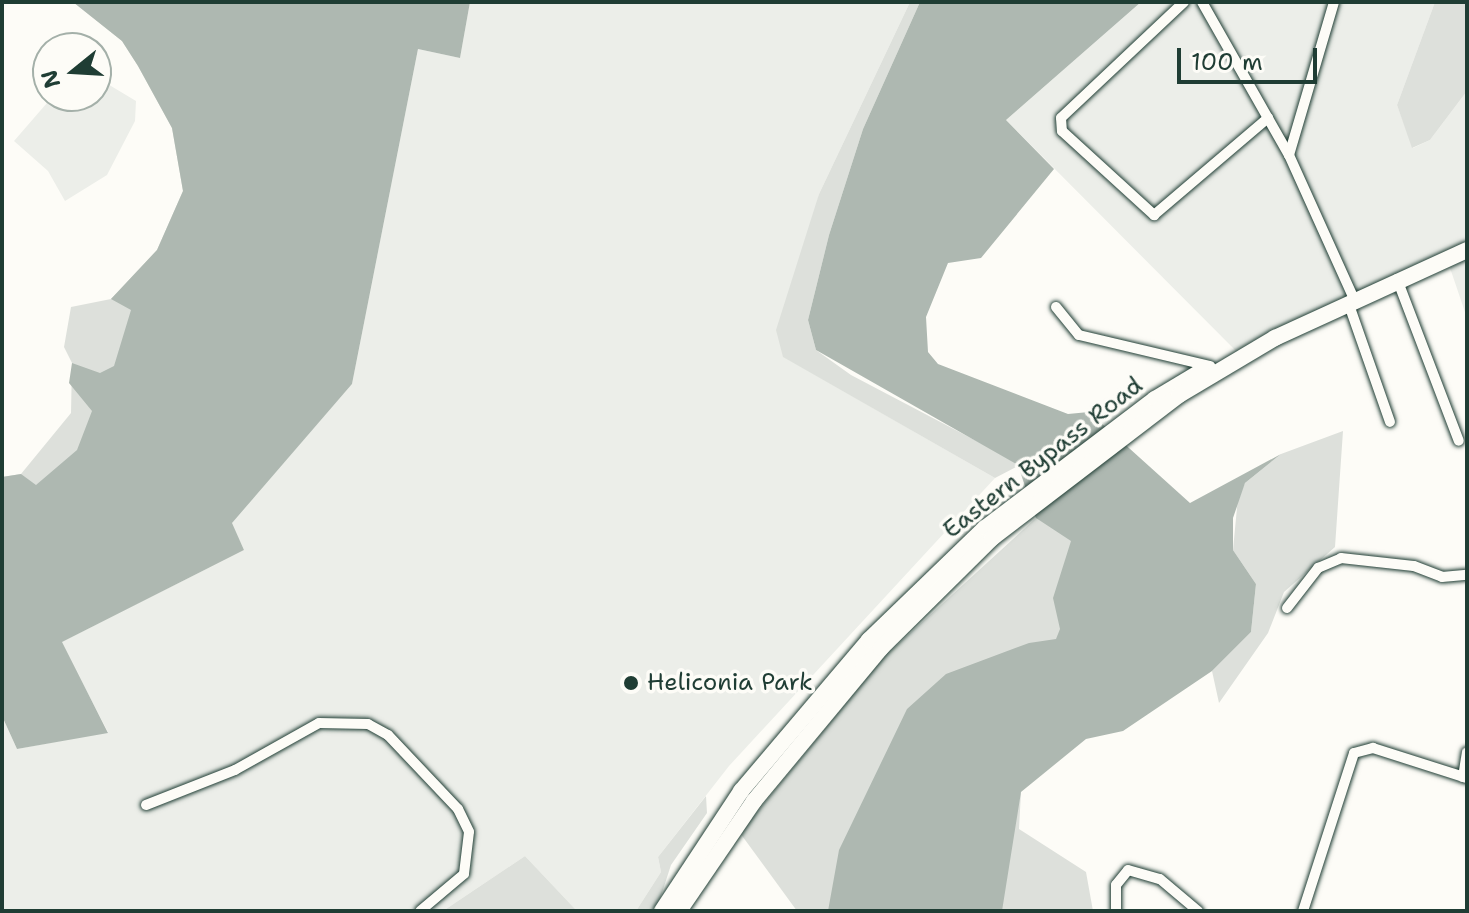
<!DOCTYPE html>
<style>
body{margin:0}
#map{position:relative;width:1469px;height:913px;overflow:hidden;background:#fdfcf7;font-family:"Shantell Sans",sans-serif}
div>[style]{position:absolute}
.built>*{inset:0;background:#eceee9}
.green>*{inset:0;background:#dde0db}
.water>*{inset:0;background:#aeb8b1}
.roads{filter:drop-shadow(0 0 2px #1f3d34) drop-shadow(0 0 2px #1f3d34)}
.street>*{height:10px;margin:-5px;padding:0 5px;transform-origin:5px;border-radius:5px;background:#fdfcf7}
.primary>*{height:16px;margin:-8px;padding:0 8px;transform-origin:8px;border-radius:8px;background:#fdfcf7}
.dots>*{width:22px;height:22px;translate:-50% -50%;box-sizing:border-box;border:4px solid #fdfcf7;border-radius:50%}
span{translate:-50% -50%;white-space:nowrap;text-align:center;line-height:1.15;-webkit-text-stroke:7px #fdfcf7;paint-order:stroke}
.street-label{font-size:24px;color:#1f3d34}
.poi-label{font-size:24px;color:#1f3d34}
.left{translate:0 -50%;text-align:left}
.frame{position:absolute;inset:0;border:4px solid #1f3d34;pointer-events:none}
.north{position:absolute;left:32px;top:32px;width:80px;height:80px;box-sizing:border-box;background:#fdfcf7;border:2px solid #a4b0a9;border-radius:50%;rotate:252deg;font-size:22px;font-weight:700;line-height:32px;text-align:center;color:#1f3d34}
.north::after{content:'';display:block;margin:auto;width:28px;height:36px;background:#1f3d34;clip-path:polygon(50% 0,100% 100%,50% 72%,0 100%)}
.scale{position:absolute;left:1177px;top:48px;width:140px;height:36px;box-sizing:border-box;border:4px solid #1f3d34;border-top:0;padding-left:10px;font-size:24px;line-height:28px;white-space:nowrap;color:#1f3d34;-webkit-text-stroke:6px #fdfcf7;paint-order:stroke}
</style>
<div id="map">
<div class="built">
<div style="clip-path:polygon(470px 2px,910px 2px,819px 194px,784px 357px,995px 478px,729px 766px,658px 857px,661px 872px,636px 911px,577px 911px,525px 856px,443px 911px,2px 911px,2px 716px,17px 749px,108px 732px,61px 642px,244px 550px,231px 523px,352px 384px,418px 49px,460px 58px)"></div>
<div style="clip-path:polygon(1141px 2px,1435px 2px,1397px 105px,1413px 148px,1430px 140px,1467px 91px,1467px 318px,1449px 265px,1246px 361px,1006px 120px)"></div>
<div style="clip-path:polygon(96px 77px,136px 101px,135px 121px,107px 175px,65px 201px,48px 171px,14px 141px,53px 96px,96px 96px)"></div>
</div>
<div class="green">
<div style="clip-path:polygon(73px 2px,125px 2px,194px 163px,137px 357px,46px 500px,2px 477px,21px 474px,71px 413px,72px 363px,64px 347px,71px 307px,111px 299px,157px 250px,183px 191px,172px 128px,138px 66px,122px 41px)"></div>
<div style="clip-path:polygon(910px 2px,920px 2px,863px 129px,829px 235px,808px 320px,816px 350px,851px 375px,1007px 457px,1070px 504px,1092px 603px,847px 911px,797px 911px,740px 833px,883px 658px,1036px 518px,1018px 466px,995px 478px,783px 357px,776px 330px,819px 194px)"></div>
<div style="clip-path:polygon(1435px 2px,1467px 2px,1467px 91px,1430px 140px,1412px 148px,1397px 105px)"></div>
<div style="clip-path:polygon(1343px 431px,1335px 547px,1284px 592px,1268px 633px,1219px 703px,1212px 671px,1251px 632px,1256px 584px,1233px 550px,1238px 497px,1245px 483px,1281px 454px)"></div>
<div style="clip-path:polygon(1021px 792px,1019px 829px,1086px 872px,1093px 911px,952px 911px)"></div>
<div style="clip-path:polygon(706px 796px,707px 813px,671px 865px,656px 911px,636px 911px,661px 872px,658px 857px)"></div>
<div style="clip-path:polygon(525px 856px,577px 911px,443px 911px)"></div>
</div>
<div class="water">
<div style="clip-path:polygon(73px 2px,470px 2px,460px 58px,418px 49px,352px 384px,232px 523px,244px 550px,62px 642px,108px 733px,17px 749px,2px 716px,2px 477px,21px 474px,36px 485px,77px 450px,92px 411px,69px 383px,72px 363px,100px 373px,114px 366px,131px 310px,111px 299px,157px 250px,183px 191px,172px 128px,138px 66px,122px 41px)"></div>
<div style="clip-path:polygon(920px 2px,1141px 2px,1006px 120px,1054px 169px,981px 258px,948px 263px,926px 317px,928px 352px,938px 364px,1068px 414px,1089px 412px,1190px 503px,1281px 454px,1245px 483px,1233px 518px,1233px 550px,1256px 584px,1251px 632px,1212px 671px,1123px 731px,1086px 739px,1021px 792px,1002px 911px,828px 911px,839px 850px,907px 709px,946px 674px,1029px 643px,1056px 639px,1060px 629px,1053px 598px,1071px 541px,1036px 518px,1018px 465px,816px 350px,808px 320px,829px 235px,863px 129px)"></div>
</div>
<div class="roads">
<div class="street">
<div style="left:1184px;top:2px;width:169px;rotate:136.7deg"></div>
<div style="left:1061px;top:118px;width:13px;rotate:86deg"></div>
<div style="left:1062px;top:131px;width:125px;rotate:42.4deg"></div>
<div style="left:1154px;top:215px;width:150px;rotate:-40.4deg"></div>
<div style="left:1202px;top:2px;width:176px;rotate:60.4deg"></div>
<div style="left:1289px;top:155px;width:158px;rotate:65.7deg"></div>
<div style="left:1289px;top:155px;width:159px;rotate:-73.6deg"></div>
<div style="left:1397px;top:279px;width:173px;rotate:69.1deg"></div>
<div style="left:1348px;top:302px;width:127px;rotate:70.7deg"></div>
<div style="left:1056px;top:307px;width:36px;rotate:51deg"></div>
<div style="left:1079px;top:335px;width:135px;rotate:13.3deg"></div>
<div style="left:1287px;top:608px;width:51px;rotate:-52.2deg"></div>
<div style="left:1318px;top:568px;width:25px;rotate:-23deg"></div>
<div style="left:1341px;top:558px;width:73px;rotate:6.3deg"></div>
<div style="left:1414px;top:566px;width:30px;rotate:21deg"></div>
<div style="left:1442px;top:577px;width:25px;rotate:-5deg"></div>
<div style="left:1463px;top:777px;width:25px;rotate:-81deg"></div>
<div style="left:146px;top:805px;width:96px;rotate:-21.5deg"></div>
<div style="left:235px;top:770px;width:96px;rotate:-29.2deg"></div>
<div style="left:319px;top:723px;width:49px;rotate:1.2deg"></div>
<div style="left:368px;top:724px;width:23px;rotate:29deg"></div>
<div style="left:388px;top:735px;width:102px;rotate:46.6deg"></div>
<div style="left:458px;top:809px;width:25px;rotate:64deg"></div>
<div style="left:469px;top:832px;width:42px;rotate:96.8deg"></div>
<div style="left:464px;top:874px;width:57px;rotate:139.9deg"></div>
<div style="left:1116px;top:911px;width:26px;rotate:-90deg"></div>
<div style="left:1116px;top:885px;width:19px;rotate:-51deg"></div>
<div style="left:1128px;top:870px;width:33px;rotate:16deg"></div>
<div style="left:1160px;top:879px;width:50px;rotate:40.1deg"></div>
<div style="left:1303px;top:911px;width:166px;rotate:-72.1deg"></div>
<div style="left:1354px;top:753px;width:20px;rotate:-15deg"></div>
<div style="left:1373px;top:748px;width:99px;rotate:17.7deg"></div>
</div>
<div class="primary">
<div style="left:662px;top:911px;width:144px;rotate:-56.6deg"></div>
<div style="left:741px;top:791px;width:198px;rotate:-49.7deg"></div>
<div style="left:869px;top:640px;width:161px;rotate:-44deg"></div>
<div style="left:985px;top:528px;width:213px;rotate:-37.2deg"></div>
<div style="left:1155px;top:399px;width:58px;rotate:-31deg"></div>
<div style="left:679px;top:911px;width:133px;rotate:-55.7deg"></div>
<div style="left:754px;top:801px;width:199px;rotate:-50.3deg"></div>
<div style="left:881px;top:648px;width:156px;rotate:-44.7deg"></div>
<div style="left:992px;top:538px;width:235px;rotate:-37.4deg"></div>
<div style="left:1179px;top:395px;width:112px;rotate:-30.7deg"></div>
<div style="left:1275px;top:338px;width:211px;rotate:-24.6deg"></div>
</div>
</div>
<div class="dots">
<div style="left:631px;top:683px;background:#1f3d34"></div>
</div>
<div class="street-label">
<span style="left:1043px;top:458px;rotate:-38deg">Eastern Bypass Road</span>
</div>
<div class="poi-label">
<span class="left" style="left:647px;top:683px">Heliconia Park</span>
</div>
<div class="frame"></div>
<div class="north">N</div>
<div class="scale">100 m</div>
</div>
